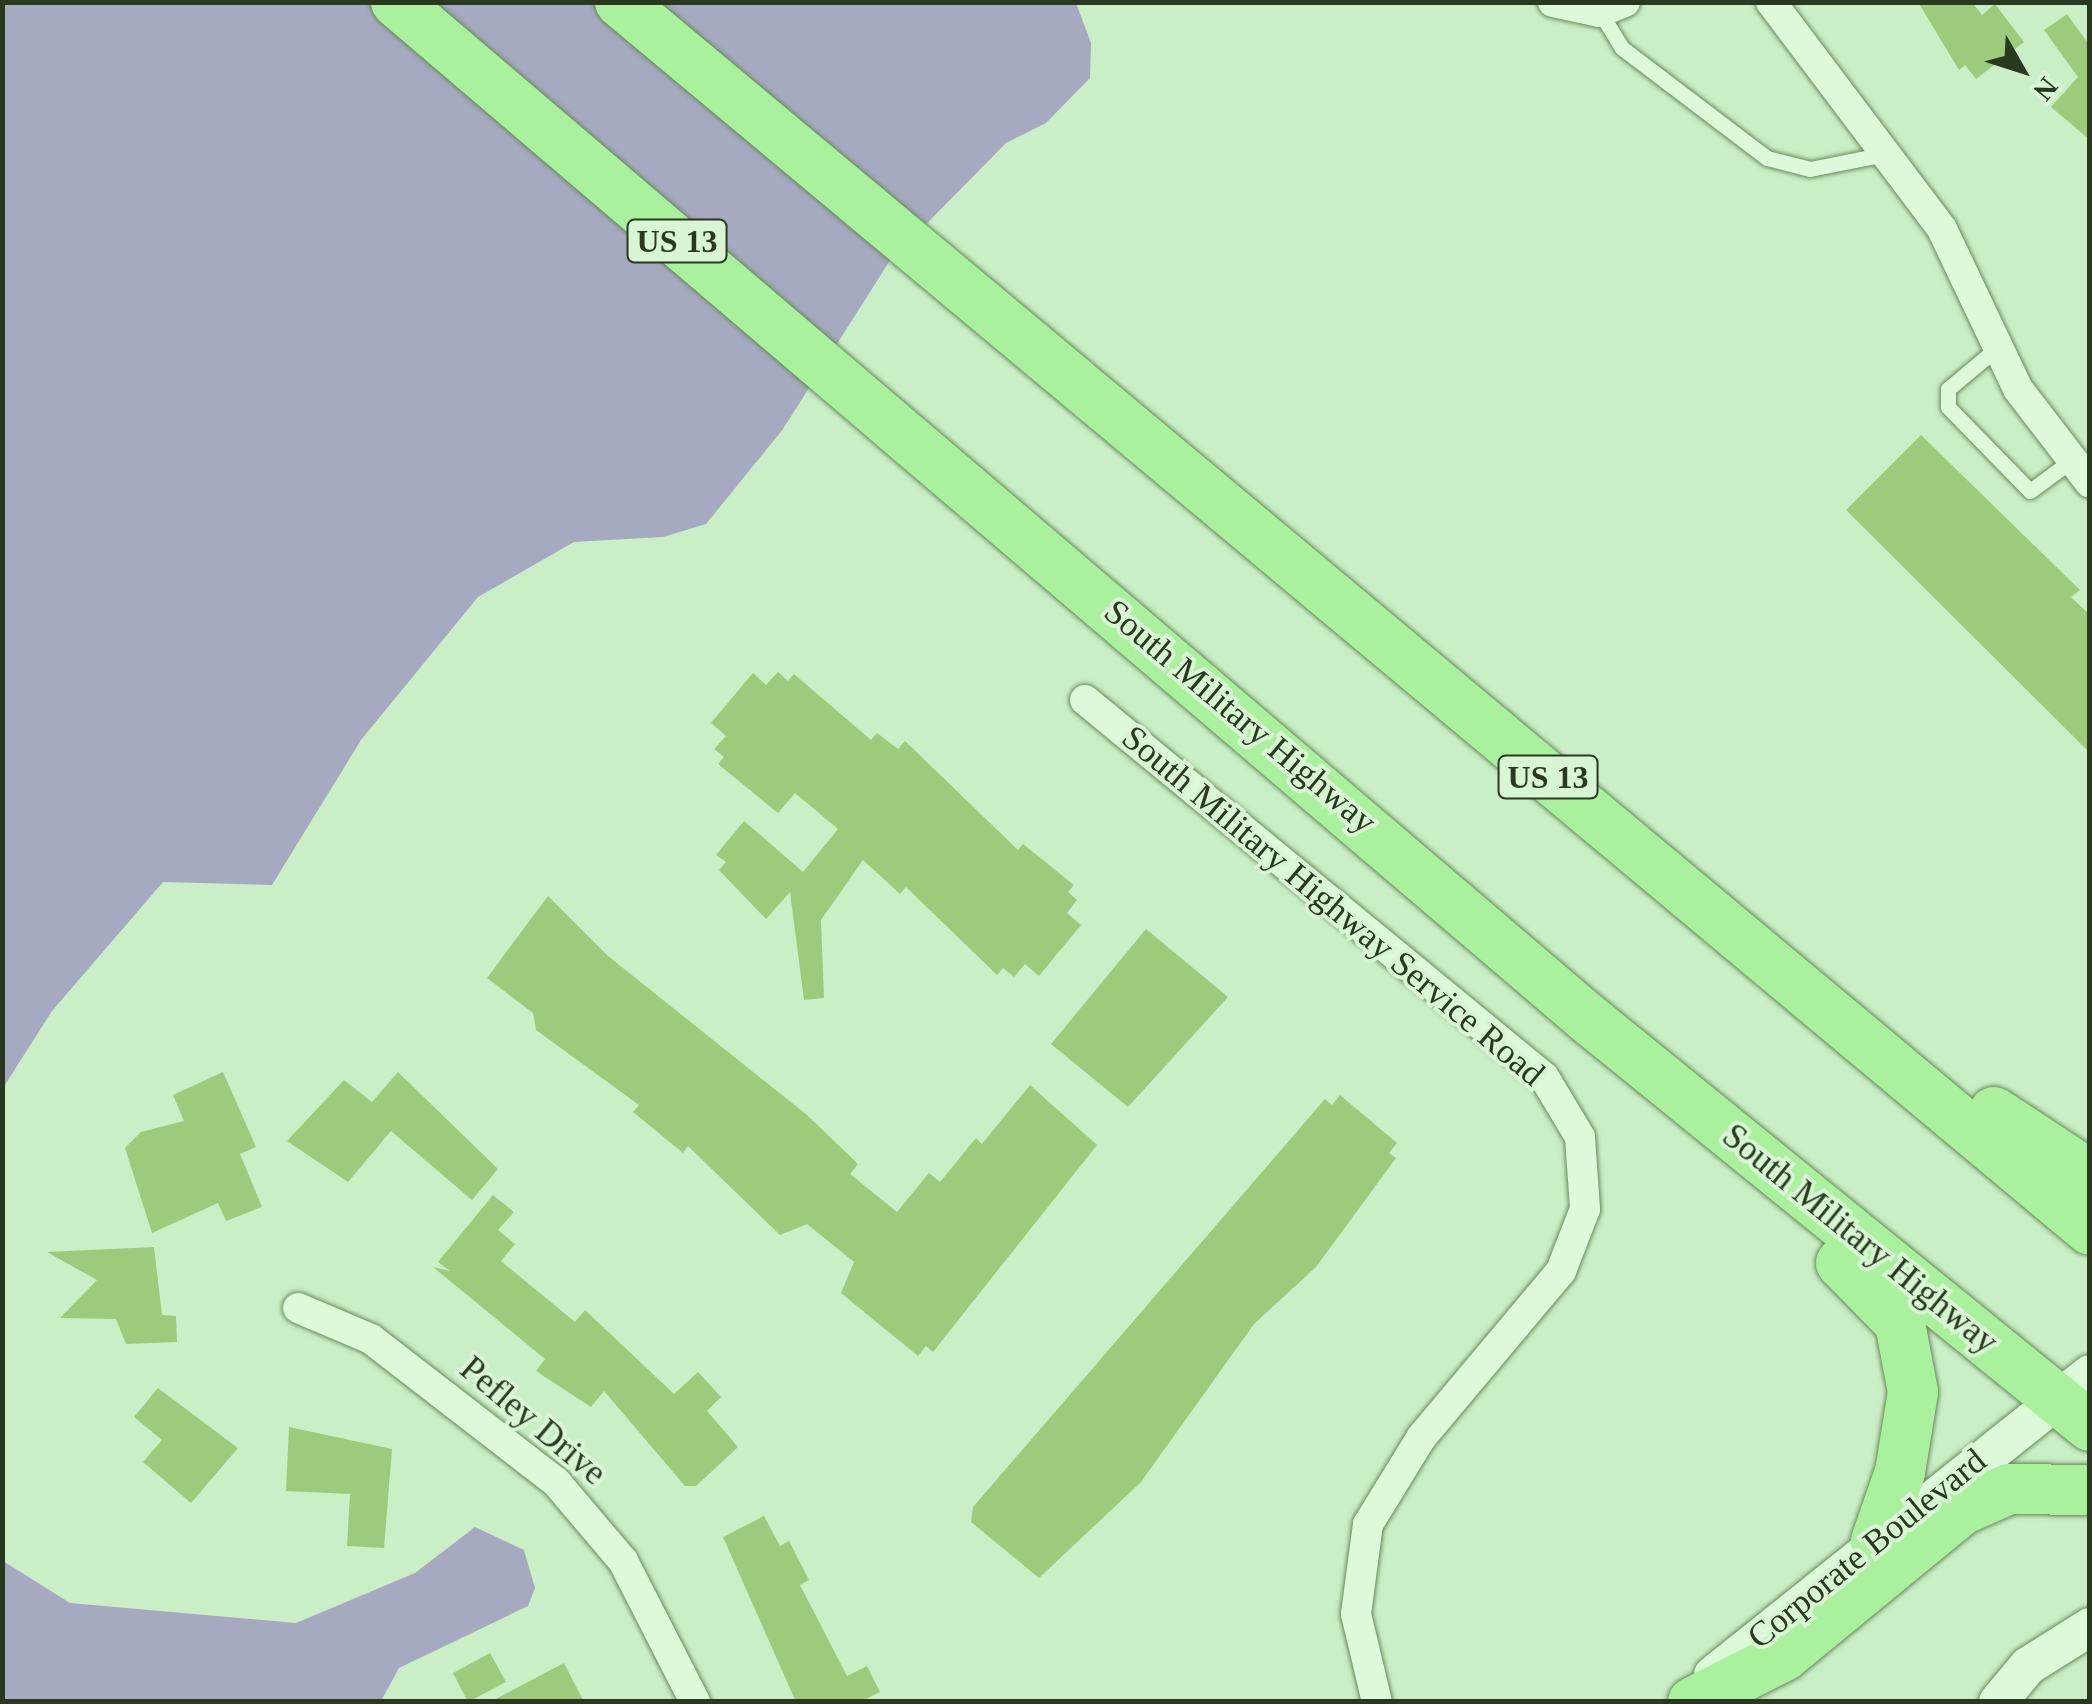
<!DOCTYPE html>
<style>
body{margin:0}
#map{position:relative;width:2092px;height:1704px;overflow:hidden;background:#caeec5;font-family:"Times New Roman",serif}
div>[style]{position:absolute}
.water>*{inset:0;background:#a6aac1}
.building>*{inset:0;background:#9ccc7b}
.roads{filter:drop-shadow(0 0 2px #68895b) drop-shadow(0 0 2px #68895b)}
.service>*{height:15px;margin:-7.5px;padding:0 7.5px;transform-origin:7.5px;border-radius:7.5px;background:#dcf9d8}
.minor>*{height:30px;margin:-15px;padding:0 15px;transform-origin:15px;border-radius:15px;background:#dcf9d8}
.tertiary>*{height:38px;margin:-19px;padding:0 19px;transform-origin:19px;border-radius:19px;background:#dcf9d8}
.primary>*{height:50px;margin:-25px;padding:0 25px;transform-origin:25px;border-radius:25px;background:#a9f19d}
span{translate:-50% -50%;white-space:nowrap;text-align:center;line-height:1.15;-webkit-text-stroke:8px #d8f5d4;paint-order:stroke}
.shield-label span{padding:2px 8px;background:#d8f5d4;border:2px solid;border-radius:8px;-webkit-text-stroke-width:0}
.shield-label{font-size:32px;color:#28391f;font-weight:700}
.street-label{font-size:35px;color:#28391f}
.frame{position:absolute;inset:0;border:5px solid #28391f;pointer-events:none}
.north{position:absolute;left:1972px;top:20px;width:100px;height:100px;-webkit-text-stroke:8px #d8f5d4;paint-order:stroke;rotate:129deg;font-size:28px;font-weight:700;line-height:40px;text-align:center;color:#28391f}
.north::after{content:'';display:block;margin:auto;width:35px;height:45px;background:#28391f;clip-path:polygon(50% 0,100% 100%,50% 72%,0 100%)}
</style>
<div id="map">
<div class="water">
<div style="clip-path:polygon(3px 3px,1076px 3px,1091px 43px,1090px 78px,1046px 123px,1006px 143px,889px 262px,783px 429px,706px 524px,663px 537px,574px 542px,478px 597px,361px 740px,272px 885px,163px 882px,52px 1011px,3px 1088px)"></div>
<div style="clip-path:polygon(475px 1527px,524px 1550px,535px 1588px,528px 1606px,399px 1668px,381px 1701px,3px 1701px,3px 1561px,70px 1603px,296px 1623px,415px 1573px)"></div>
</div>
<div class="building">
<div style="clip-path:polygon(1918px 2px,1972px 2px,1982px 15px,1995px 4px,2024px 42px,1976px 79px,1965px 65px,1959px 70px)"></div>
<div style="clip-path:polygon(2067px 14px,2090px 46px,2090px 140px,2051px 107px,2078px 77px,2044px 30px)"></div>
<div style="clip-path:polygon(1921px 435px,2080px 590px,2071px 597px,2090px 615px,2090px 753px,1846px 510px)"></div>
<div style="clip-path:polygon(778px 672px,788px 681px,794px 674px,871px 740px,877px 733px,898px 749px,905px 741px,1018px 850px,1023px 844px,1074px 885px,1068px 892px,1077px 900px,1067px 913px,1081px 925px,1039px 976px,1025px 964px,1014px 977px,1003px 968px,997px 975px,906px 887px,900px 894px,863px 860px,821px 920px,824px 998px,804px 1000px,790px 892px,766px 919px,719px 870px,726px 862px,716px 855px,744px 821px,803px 872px,838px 829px,795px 793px,778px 813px,718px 764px,724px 757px,714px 749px,726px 736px,711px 723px,753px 673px,766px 685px)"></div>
<div style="clip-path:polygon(548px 896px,608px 956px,807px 1115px,858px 1164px,850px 1174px,897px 1212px,929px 1173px,940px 1182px,976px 1138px,982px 1144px,1030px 1085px,1097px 1145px,933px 1352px,926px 1346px,918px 1356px,841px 1293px,854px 1262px,807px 1224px,780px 1235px,688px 1146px,683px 1153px,633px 1112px,639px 1105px,536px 1030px,533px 1013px,487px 978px)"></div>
<div style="clip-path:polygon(1146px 929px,1228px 997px,1128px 1107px,1051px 1044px)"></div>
<div style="clip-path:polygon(223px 1072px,256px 1147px,240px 1154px,262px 1207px,226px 1221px,218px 1203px,152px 1233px,125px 1148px,141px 1132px,184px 1121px,173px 1095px)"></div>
<div style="clip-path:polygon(398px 1072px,498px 1169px,472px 1200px,391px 1131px,348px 1182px,287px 1141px,344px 1080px,372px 1102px)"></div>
<div style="clip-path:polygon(1340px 1095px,1397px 1143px,1389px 1153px,1396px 1158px,1316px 1267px,1254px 1324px,1141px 1482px,1039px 1578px,971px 1522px,973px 1507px,1325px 1099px,1332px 1105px)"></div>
<div style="clip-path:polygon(493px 1195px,514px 1212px,498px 1230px,515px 1244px,501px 1261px,575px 1322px,585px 1310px,674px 1394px,698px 1372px,721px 1397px,707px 1411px,738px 1447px,696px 1486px,685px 1486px,604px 1391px,591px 1407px,536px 1371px,545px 1359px,433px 1267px,450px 1271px,438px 1262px)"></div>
<div style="clip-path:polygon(154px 1247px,162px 1315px,176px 1316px,177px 1342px,126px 1344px,116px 1319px,60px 1318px,97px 1280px,47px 1252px)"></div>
<div style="clip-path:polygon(158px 1388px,238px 1448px,191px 1503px,143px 1462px,162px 1440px,134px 1417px)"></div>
<div style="clip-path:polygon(289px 1427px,392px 1449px,384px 1548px,347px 1546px,350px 1494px,286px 1491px)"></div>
<div style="clip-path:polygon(764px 1516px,780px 1546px,789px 1541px,809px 1580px,800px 1585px,847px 1676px,867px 1666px,880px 1692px,860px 1702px,796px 1702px,723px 1537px)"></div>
<div style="clip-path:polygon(490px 1653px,506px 1682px,468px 1702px,453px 1673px)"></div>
<div style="clip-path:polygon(564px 1663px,584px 1702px,490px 1702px)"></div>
</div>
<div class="roads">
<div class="service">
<div style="left:1600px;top:12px;width:42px;rotate:58.6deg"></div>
<div style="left:1622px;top:48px;width:182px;rotate:37.2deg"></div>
<div style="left:1767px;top:158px;width:44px;rotate:14.3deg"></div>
<div style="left:1810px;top:169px;width:76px;rotate:-11.3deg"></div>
<div style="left:1997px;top:348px;width:64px;rotate:140.1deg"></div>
<div style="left:1948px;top:389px;width:18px;rotate:90deg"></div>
<div style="left:1948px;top:407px;width:117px;rotate:45.7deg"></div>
<div style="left:2030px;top:491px;width:52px;rotate:-36.4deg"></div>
</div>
<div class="minor">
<div style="left:1553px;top:2px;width:48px;rotate:12deg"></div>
<div style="left:1600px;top:12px;width:27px;rotate:-22deg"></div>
<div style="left:1771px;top:2px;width:284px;rotate:53deg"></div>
<div style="left:1942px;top:229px;width:177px;rotate:64.6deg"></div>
<div style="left:2018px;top:389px;width:118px;rotate:52.5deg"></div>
<div style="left:1085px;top:700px;width:594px;rotate:39.4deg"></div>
<div style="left:1544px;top:1077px;width:70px;rotate:59deg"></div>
<div style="left:1580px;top:1137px;width:72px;rotate:86deg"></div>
<div style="left:1585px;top:1209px;width:66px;rotate:111.2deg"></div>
<div style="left:1561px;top:1271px;width:218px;rotate:130deg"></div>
<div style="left:1421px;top:1438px;width:101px;rotate:121.6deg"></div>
<div style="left:1368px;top:1524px;width:91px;rotate:97.6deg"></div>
<div style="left:1356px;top:1614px;width:90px;rotate:76.6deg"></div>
<div style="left:298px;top:1308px;width:79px;rotate:23deg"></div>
<div style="left:371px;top:1339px;width:234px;rotate:37.7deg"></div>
<div style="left:556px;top:1482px;width:104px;rotate:49.7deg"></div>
<div style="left:623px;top:1561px;width:158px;rotate:62.9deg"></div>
</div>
<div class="tertiary">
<div style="left:1713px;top:1675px;width:482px;rotate:-38.6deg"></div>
<div style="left:1998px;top:1702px;width:47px;rotate:-50.2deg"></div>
<div style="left:2028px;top:1666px;width:73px;rotate:-32.2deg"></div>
</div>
<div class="primary">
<div style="left:396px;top:2px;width:1564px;rotate:40.46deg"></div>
<div style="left:1586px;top:1017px;width:649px;rotate:39.06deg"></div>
<div style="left:620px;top:2px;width:1915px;rotate:39.87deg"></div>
<div style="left:1994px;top:1112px;width:115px;rotate:33.3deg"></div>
<div style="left:1841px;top:1263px;width:84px;rotate:45.5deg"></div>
<div style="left:1900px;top:1323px;width:70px;rotate:79.3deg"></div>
<div style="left:1913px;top:1392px;width:81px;rotate:99.2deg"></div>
<div style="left:1900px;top:1472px;width:73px;rotate:109.2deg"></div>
<div style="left:1693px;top:1702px;width:102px;rotate:-26.8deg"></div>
<div style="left:1784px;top:1656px;width:230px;rotate:-39.4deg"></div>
<div style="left:1962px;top:1510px;width:51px;rotate:-24.1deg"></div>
<div style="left:2009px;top:1489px;width:81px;rotate:0.7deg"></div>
</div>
</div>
<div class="shield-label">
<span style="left:677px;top:241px">US 13</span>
<span style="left:1548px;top:777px">US 13</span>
</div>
<div class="street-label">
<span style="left:1240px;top:717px;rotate:40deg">South Military Highway</span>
<span style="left:1333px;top:906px;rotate:40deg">South Military Highway Service Road</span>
<span style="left:1860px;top:1239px;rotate:39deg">South Military Highway</span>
<span style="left:533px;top:1421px;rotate:40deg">Pefley Drive</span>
<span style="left:1867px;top:1549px;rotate:-39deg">Corporate Boulevard</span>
</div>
<div class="frame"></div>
<div class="north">N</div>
</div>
